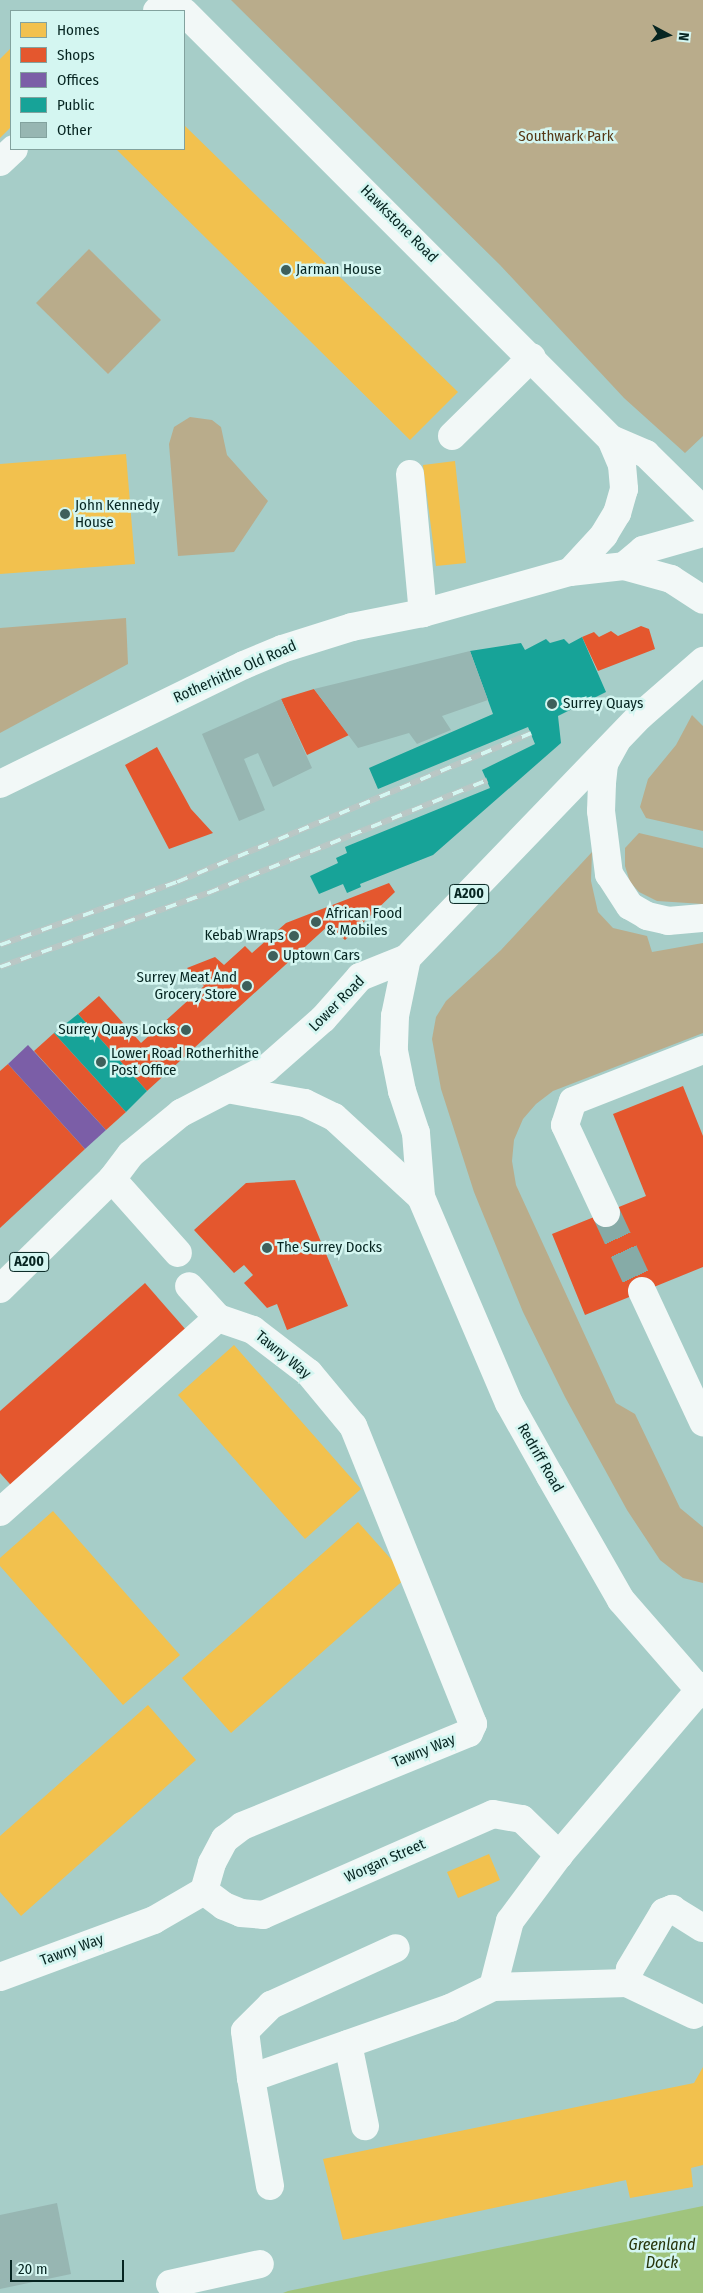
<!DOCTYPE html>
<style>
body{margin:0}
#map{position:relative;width:703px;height:2293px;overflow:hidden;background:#a6cdc8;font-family:"Fira Sans Condensed",sans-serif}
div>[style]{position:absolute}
.green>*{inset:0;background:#b9ac8b}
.water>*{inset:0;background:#a0c47d}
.homes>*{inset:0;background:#f2c14e}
.shops>*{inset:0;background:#e4572e}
.offices>*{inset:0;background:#7b5ea7}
.public>*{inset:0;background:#17a398}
.building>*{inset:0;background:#97b6b2}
.minor-tunnel>*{height:28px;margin-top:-14px;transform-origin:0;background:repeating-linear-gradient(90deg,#86aba7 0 28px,transparent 0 42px)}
.minor>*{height:28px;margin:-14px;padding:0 14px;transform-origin:14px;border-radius:14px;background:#f2f8f7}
.major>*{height:28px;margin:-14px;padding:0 14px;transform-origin:14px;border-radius:14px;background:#f2f8f7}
.rail>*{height:5.5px;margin-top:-2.75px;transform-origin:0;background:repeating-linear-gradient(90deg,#d4f6f1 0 11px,#bbc7c5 0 22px);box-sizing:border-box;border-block:1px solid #bbc7c5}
.dots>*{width:14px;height:14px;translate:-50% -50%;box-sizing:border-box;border:2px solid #d4f6f1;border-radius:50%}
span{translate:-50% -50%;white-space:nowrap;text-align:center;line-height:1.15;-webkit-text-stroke:5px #d4f6f1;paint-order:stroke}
.shield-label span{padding:1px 4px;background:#d4f6f1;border:1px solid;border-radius:4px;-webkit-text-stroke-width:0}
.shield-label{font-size:14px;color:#062521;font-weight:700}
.park-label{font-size:15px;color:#563715}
.street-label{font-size:15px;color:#062521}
.poi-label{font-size:15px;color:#062521}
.left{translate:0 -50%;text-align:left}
.right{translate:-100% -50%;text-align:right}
.water-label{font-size:16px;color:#26340a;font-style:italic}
.legend{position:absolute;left:10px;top:10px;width:175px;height:140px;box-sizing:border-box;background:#d4f6f1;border:1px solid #82a29e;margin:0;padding:6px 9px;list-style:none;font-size:15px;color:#062521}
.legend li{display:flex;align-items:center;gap:10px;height:25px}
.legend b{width:25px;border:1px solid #82a29e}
.north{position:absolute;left:643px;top:10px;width:50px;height:50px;-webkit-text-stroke:4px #d4f6f1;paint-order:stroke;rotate:96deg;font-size:14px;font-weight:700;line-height:20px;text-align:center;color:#062521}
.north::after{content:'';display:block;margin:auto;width:18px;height:22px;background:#062521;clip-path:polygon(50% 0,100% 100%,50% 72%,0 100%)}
.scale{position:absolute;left:10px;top:2260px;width:114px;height:22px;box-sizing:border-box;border:2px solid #062521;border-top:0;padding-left:6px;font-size:15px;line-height:18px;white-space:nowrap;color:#062521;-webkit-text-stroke:4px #d4f6f1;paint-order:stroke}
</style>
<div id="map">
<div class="green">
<div style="clip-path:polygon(231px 0,703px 0,703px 436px,685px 453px,624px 398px,500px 265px)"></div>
<div style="clip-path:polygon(89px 249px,161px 320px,108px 374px,36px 303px)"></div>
<div style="clip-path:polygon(190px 417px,212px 420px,221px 427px,227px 455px,268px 501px,234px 552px,178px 556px,169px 444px,174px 427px)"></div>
<div style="clip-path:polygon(126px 618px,128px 664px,0 733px,0 628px)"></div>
<div style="clip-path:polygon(692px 715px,703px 726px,703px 831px,646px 818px,640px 807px,648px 779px,676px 745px)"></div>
<div style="clip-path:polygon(639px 833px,703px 848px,703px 904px,657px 901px,639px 892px,630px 882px,625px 866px,625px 848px)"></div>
<div style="clip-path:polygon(592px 852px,591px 881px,598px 912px,613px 928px,647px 936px,652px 952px,703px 943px,703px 1033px,553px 1091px,536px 1104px,523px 1119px,514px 1140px,512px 1161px,516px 1185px,616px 1403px,635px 1414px,680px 1508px,703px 1527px,703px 1583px,683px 1578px,660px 1560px,627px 1510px,565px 1397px,523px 1312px,474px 1192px,441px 1089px,432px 1039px,436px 1017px,446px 1001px,501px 950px)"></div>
</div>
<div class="water">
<div style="clip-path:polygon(703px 2206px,703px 2293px,283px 2293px,288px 2291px)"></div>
</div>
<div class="homes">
<div style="clip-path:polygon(11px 48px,11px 127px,0 138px,0 59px)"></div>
<div style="clip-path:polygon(184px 125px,458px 392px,410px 440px,116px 149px,184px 149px)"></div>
<div style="clip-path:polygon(126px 454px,135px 564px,0 574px,0 464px)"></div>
<div style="clip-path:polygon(455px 461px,466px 563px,436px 566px,423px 465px)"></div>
<div style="clip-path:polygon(234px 1345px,361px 1489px,305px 1539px,178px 1395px)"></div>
<div style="clip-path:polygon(53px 1511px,180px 1655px,123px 1705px,0 1566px,0 1558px)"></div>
<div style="clip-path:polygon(358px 1522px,407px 1577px,231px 1733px,182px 1678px)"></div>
<div style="clip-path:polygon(148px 1705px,196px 1760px,21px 1916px,0 1892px,0 1836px)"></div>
<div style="clip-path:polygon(489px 1854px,500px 1880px,458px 1898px,447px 1872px)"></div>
<div style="clip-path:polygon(703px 2067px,703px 2165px,691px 2168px,693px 2187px,630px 2198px,626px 2180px,343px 2240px,323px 2159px,694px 2083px)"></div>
</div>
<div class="shops">
<div style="clip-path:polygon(641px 626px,649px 629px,655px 649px,598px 671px,582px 637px,594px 632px,599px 637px,611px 631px,618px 636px)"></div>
<div style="clip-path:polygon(314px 689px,349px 735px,307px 755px,281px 699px)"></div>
<div style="clip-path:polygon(157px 747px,191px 809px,213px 833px,169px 849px,125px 765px)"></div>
<div style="clip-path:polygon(389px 883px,395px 892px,345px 940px,329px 925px,147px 1091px,78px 1014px,99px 996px,141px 1043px,204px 986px,187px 968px,215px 957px,224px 965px,245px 946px,252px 953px,286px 923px)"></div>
<div style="clip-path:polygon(54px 1033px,126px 1112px,106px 1130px,34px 1051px)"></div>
<div style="clip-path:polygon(8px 1064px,85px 1149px,0 1228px,0 1071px)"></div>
<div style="clip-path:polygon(683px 1086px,703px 1136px,703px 1267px,585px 1315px,552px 1234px,646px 1196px,613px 1114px)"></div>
<div style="clip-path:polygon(295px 1180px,348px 1306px,287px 1330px,277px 1304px,267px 1308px,244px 1283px,253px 1275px,244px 1265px,234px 1273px,194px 1230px,246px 1183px)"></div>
<div style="clip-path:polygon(145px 1283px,193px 1338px,18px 1493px,0 1473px,0 1411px)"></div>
</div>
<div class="offices">
<div style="clip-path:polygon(28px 1045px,106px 1130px,85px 1149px,8px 1064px)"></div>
</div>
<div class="public">
<div style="clip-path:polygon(582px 637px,606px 692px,558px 716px,561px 743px,433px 855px,360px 884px,361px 887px,347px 893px,343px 884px,319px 894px,310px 876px,338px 863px,336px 858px,347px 853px,345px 847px,490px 788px,482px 770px,535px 744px,528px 727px,378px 789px,369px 768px,493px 714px,470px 651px,521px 643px,525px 650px,546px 639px,550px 643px,564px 639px,569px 644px)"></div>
<div style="clip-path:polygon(78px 1014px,147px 1091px,126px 1112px,54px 1033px)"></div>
</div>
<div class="building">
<div style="clip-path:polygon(470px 651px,488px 700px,442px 716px,451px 730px,417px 744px,409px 733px,358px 748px,314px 689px)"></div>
<div style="clip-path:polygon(281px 699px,312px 768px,273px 787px,258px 753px,244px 759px,265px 810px,239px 821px,202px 734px)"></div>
<div style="clip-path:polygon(57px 2203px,71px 2274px,0 2289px,0 2215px)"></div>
</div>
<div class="minor-tunnel">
<div style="left:606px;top:1213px;width:86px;rotate:65.2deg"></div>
</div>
<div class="minor">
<div style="left:157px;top:11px;width:16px;rotate:-45deg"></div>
<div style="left:0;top:162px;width:19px;rotate:-43deg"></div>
<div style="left:452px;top:436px;width:112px;rotate:-44.6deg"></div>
<div style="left:410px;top:474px;width:140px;rotate:84.7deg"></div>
<div style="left:616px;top:742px;width:25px;rotate:119deg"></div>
<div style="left:604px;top:764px;width:19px;rotate:96deg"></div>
<div style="left:602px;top:783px;width:28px;rotate:92deg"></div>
<div style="left:601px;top:811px;width:64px;rotate:82.8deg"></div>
<div style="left:609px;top:874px;width:38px;rotate:57deg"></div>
<div style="left:630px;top:906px;width:20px;rotate:30deg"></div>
<div style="left:647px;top:916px;width:22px;rotate:13deg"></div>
<div style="left:668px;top:921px;width:35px;rotate:-5deg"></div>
<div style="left:112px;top:1179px;width:99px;rotate:48.3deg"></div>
<div style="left:606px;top:1213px;width:97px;rotate:-115deg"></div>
<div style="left:565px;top:1125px;width:25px;rotate:-72deg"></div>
<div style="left:573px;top:1101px;width:140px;rotate:-21.4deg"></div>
<div style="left:642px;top:1291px;width:145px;rotate:65deg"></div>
<div style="left:0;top:1512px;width:292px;rotate:-41.7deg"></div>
<div style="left:204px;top:1891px;width:25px;rotate:37deg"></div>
<div style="left:224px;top:1906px;width:18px;rotate:22deg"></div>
<div style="left:241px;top:1913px;width:22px;rotate:5deg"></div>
<div style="left:263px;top:1915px;width:251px;rotate:-23.7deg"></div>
<div style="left:493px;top:1814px;width:29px;rotate:10deg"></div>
<div style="left:522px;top:1819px;width:52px;rotate:44.2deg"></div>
<div style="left:0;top:1977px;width:164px;rotate:-20.3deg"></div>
<div style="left:154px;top:1920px;width:58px;rotate:-30.1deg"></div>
<div style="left:204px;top:1891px;width:29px;rotate:-74deg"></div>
<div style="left:212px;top:1863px;width:27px;rotate:-62deg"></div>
<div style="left:225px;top:1839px;width:21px;rotate:-37deg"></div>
<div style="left:242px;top:1826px;width:245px;rotate:-22.3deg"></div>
<div style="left:469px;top:1733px;width:10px;rotate:-66deg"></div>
<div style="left:473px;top:1724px;width:321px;rotate:-111.9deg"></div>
<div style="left:353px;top:1426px;width:69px;rotate:-129.7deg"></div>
<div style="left:309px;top:1373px;width:71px;rotate:-142.5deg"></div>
<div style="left:253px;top:1330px;width:37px;rotate:-161deg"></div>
<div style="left:218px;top:1318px;width:43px;rotate:-132.2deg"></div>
<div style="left:627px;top:1983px;width:14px;rotate:-78deg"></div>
<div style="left:630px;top:1969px;width:66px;rotate:-59.2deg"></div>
<div style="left:664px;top:1912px;width:9px;rotate:-21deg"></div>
<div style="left:672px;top:1909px;width:36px;rotate:32deg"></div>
<div style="left:493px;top:1987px;width:68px;rotate:-75.6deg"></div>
<div style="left:510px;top:1921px;width:82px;rotate:-53.4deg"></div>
<div style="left:559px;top:1855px;width:222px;rotate:-49.6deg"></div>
<div style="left:348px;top:2044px;width:84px;rotate:78.3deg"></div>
<div style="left:251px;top:2078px;width:47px;rotate:-97.3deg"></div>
<div style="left:245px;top:2031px;width:37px;rotate:-45deg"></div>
<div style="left:271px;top:2005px;width:137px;rotate:-24.5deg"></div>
<div style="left:270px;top:2186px;width:110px;rotate:-100deg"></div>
<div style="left:251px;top:2078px;width:211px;rotate:-19.4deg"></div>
<div style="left:450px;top:2008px;width:48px;rotate:-26deg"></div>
<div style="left:493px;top:1987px;width:134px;rotate:-1.7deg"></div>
<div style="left:627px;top:1983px;width:74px;rotate:25.5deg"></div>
<div style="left:170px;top:2284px;width:92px;rotate:-12.5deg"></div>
</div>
<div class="major">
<div style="left:184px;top:12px;width:604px;rotate:45deg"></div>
<div style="left:611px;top:439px;width:28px;rotate:67deg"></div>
<div style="left:622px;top:465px;width:24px;rotate:85deg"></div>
<div style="left:624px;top:489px;width:25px;rotate:106deg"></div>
<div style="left:617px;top:513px;width:26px;rotate:121deg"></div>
<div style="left:604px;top:535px;width:50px;rotate:132.6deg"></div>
<div style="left:611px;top:439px;width:38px;rotate:23deg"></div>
<div style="left:646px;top:454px;width:80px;rotate:44.5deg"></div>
<div style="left:624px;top:566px;width:25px;rotate:-40deg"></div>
<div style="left:643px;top:550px;width:62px;rotate:-15.8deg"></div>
<div style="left:0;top:784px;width:271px;rotate:-26deg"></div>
<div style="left:244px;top:665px;width:41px;rotate:-22.8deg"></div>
<div style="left:282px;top:649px;width:73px;rotate:-17.4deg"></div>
<div style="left:352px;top:627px;width:72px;rotate:-11.2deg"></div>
<div style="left:423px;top:613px;width:153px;rotate:-15.6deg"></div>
<div style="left:570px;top:572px;width:54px;rotate:-6.3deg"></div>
<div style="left:624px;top:566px;width:49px;rotate:15.5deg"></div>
<div style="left:671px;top:579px;width:38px;rotate:33deg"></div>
<div style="left:407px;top:958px;width:59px;rotate:101.7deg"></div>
<div style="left:395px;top:1016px;width:35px;rotate:92deg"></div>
<div style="left:394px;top:1051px;width:41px;rotate:78.7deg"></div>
<div style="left:402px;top:1091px;width:44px;rotate:71.6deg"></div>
<div style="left:416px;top:1133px;width:64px;rotate:85.5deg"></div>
<div style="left:421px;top:1197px;width:224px;rotate:66.9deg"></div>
<div style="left:509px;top:1403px;width:84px;rotate:60.7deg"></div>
<div style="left:550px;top:1476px;width:143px;rotate:60.2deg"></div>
<div style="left:621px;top:1600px;width:125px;rotate:48.9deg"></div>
<div style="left:227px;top:1089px;width:79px;rotate:10.2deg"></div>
<div style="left:305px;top:1103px;width:32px;rotate:26deg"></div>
<div style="left:334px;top:1117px;width:118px;rotate:42.6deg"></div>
<div style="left:0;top:1289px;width:157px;rotate:-44.5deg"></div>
<div style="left:112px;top:1179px;width:31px;rotate:-53deg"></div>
<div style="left:131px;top:1154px;width:65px;rotate:-39.4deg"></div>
<div style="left:181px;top:1113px;width:96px;rotate:-27.4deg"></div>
<div style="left:266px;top:1069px;width:76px;rotate:-41.3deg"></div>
<div style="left:323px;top:1019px;width:56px;rotate:-48.6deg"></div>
<div style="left:360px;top:977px;width:51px;rotate:-22deg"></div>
<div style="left:407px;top:958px;width:336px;rotate:-46.1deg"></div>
<div style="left:640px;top:716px;width:84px;rotate:-41.1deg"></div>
</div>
<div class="rail">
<div style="left:0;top:945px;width:188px;rotate:-19.6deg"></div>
<div style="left:177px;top:882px;width:384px;rotate:-22.8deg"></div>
<div style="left:0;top:967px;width:221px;rotate:-19.6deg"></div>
<div style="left:208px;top:893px;width:301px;rotate:-22deg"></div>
</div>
<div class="dots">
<div style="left:286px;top:270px;background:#3e605b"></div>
<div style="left:65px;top:514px;background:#3e605b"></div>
<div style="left:552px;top:704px;background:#3e605b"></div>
<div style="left:316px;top:922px;background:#3e605b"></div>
<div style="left:294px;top:936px;background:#3e605b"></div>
<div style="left:273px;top:956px;background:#3e605b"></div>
<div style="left:247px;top:986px;background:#3e605b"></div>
<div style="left:186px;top:1030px;background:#3e605b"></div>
<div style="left:101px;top:1062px;background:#3e605b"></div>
<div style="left:267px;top:1248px;background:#3e605b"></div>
</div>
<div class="shield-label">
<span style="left:469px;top:894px">A200</span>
<span style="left:29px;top:1262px">A200</span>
</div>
<div class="park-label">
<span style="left:566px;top:137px">Southwark Park</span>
</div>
<div class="street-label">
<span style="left:399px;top:224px;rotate:45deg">Hawkstone Road</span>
<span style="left:235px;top:672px;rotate:-24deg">Rotherhithe Old Road</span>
<span style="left:337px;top:1004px;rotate:-45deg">Lower Road</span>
<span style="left:283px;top:1355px;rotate:39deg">Tawny Way</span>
<span style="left:540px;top:1458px;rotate:60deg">Redriff Road</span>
<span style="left:424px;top:1751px;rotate:-22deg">Tawny Way</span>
<span style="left:385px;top:1861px;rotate:-24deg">Worgan Street</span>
<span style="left:72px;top:1950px;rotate:-20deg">Tawny Way</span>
</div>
<div class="poi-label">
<span class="left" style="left:296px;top:270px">Jarman House</span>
<span class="left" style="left:75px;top:514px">John Kennedy<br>House</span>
<span class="left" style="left:563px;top:704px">Surrey Quays</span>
<span class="left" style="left:326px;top:922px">African Food<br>&amp; Mobiles</span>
<span class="right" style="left:284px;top:936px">Kebab Wraps</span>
<span class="left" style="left:283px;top:956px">Uptown Cars</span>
<span class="right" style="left:237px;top:986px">Surrey Meat And<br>Grocery Store</span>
<span class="right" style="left:176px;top:1030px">Surrey Quays Locks</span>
<span class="left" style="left:111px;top:1062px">Lower Road Rotherhithe<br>Post Office</span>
<span class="left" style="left:277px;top:1248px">The Surrey Docks</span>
</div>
<div class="water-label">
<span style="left:662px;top:2254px">Greenland<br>Dock</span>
</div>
<ul class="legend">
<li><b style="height:14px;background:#f2c14e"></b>Homes</li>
<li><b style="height:14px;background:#e4572e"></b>Shops</li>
<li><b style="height:14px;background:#7b5ea7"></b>Offices</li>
<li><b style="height:14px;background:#17a398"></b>Public</li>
<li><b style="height:14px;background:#97b6b2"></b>Other</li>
</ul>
<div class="north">N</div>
<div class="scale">20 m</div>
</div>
